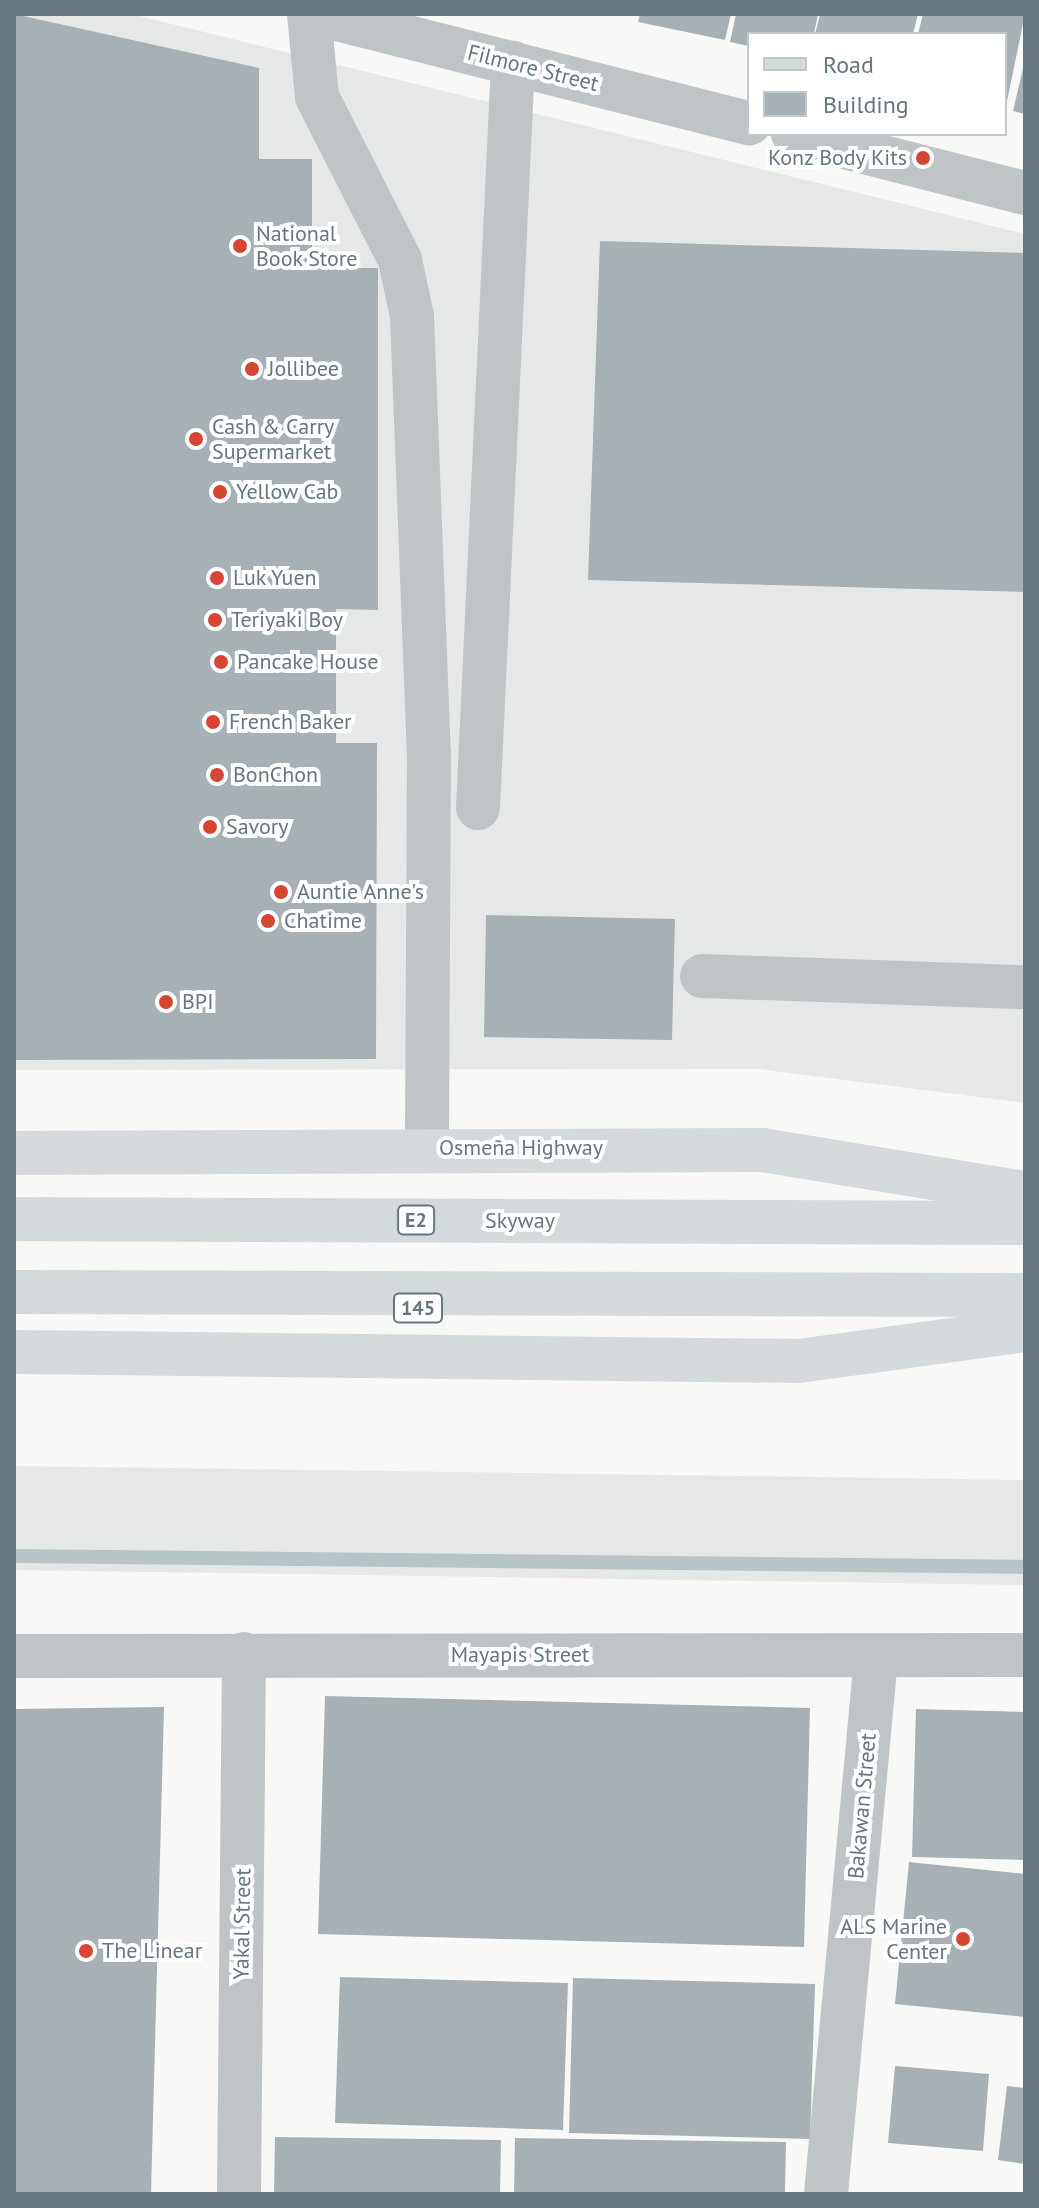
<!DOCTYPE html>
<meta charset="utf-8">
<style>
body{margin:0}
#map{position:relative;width:1039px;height:2208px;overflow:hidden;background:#f8f8f6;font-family:"PT Sans",sans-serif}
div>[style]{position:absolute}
.built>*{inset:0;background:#e6e8e7}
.stream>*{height:14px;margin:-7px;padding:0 7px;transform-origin:7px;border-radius:7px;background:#b8c5c8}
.building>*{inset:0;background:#a7b1b5}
.minor>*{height:44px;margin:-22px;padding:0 22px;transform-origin:22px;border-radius:22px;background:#bfc5c7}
.major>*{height:44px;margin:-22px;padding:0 22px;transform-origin:22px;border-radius:22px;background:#d4d9db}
.highway>*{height:44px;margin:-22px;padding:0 22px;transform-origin:22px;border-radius:22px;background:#d4d9db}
.dots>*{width:22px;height:22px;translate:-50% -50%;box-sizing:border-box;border:4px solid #fff;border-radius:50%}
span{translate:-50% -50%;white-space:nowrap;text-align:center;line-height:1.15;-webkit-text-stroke:8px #fff;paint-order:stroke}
.shield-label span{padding:2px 6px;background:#fff;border:2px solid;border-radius:6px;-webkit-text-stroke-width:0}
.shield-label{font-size:20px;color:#65777f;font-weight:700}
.street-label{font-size:22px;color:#65777f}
.poi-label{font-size:22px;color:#65777f}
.right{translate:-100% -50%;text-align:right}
.left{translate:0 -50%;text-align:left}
.frame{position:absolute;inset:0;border:16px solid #65777f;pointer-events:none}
.legend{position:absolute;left:747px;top:32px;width:260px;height:104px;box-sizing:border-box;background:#fff;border:2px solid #c1c9cc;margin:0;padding:10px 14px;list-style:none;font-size:24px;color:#65777f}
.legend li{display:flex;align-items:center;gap:16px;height:40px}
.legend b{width:40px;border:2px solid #c1c9cc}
</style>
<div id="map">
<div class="built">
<div style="clip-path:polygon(14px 14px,131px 14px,1025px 234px,1025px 1103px,758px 1069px,14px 1070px)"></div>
<div style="clip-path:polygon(14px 1466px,1025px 1480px,1025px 1585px,14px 1570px)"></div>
</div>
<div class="stream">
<div style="left:14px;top:1556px;width:1011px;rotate:0.62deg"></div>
</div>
<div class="building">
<div style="clip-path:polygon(14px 14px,259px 68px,259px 159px,312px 159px,312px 268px,378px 268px,378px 610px,336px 609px,336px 743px,377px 743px,376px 1059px,14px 1060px)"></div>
<div style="clip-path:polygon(640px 14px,731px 14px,725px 40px,638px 22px)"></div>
<div style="clip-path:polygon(736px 14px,818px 14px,814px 34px,749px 34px,749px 46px,730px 42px)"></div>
<div style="clip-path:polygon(820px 14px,918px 14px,913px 34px,815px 34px)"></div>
<div style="clip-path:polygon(923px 14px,1025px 14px,1006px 106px,1005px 34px,918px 34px)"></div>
<div style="clip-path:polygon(1024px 64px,1025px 64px,1025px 114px,1013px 111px)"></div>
<div style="clip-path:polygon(600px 241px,1025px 253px,1025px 592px,588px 580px)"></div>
<div style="clip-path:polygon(486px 915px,675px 919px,672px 1040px,484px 1037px)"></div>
<div style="clip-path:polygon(325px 1696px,810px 1708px,804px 1947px,318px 1934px)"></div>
<div style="clip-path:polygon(164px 1707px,151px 2194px,14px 2194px,14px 1709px)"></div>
<div style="clip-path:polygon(916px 1709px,1025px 1712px,1025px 1860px,912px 1857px)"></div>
<div style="clip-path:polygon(909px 1862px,1025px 1874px,1025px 2017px,895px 2004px)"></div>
<div style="clip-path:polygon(340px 1977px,568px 1983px,563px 2130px,335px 2123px)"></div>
<div style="clip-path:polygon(573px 1978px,815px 1984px,810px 2139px,569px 2133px)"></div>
<div style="clip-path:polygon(895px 2066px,989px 2074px,983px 2151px,888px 2143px)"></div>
<div style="clip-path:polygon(1007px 2086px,1025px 2088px,1025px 2164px,998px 2160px)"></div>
<div style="clip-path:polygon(275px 2137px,501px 2140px,500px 2194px,274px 2194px)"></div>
<div style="clip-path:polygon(515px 2138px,786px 2142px,785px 2194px,514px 2194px)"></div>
</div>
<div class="minor">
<div style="left:309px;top:14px;width:83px;rotate:84.5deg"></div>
<div style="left:317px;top:97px;width:183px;rotate:63deg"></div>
<div style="left:400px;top:260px;width:57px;rotate:77.9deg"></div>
<div style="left:412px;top:316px;width:437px;rotate:87.8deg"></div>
<div style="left:429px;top:753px;width:395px;rotate:90.3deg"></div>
<div style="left:317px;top:14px;width:446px;rotate:14.2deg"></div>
<div style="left:793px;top:134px;width:239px;rotate:14.3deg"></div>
<div style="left:478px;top:808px;width:746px;rotate:-87.31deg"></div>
<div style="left:702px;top:976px;width:323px;rotate:2deg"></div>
<div style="left:14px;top:1656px;width:1011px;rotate:-0.06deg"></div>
<div style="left:239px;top:2194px;width:540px;rotate:-89.47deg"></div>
<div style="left:826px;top:2194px;width:538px;rotate:-84.67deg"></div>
</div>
<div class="major">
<div style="left:14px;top:1153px;width:748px;rotate:-0.23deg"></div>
<div style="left:762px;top:1150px;width:266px;rotate:9.3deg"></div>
<div style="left:14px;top:1352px;width:785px;rotate:0.66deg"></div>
<div style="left:799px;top:1361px;width:228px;rotate:-7.8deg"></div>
</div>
<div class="highway">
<div style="left:14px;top:1219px;width:1011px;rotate:0.23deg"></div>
<div style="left:14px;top:1292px;width:1011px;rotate:0.17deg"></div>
</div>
<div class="dots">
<div style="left:923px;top:158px;background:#d94535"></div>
<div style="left:240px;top:246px;background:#d94535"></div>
<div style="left:252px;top:369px;background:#d94535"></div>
<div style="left:196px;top:439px;background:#d94535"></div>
<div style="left:220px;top:492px;background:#d94535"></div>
<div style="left:217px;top:578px;background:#d94535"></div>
<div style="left:215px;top:620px;background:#d94535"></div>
<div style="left:221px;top:662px;background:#d94535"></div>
<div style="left:213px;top:722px;background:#d94535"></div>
<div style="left:217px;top:775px;background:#d94535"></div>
<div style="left:210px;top:827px;background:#d94535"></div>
<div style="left:281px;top:892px;background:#d94535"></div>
<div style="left:268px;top:921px;background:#d94535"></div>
<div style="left:166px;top:1002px;background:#d94535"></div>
<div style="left:963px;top:1939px;background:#d94535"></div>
<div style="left:86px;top:1951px;background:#d94535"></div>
</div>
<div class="shield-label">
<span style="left:416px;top:1220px">E2</span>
<span style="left:418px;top:1308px">145</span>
</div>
<div class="street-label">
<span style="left:533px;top:68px;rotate:14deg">Filmore Street</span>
<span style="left:521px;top:1148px">Osmeña Highway</span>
<span style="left:520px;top:1221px">Skyway</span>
<span style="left:520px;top:1655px">Mayapis Street</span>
<span style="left:862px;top:1806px;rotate:-85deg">Bakawan Street</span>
<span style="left:242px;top:1924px;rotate:-89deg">Yakal Street</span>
</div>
<div class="poi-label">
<span class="right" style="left:907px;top:158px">Konz Body Kits</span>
<span class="left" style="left:256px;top:246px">National<br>Book Store</span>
<span class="left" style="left:268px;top:369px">Jollibee</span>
<span class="left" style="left:212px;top:439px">Cash &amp; Carry<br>Supermarket</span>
<span class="left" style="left:236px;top:492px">Yellow Cab</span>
<span class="left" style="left:233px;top:578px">Luk Yuen</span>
<span class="left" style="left:231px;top:620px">Teriyaki Boy</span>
<span class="left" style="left:237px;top:662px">Pancake House</span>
<span class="left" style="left:229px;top:722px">French Baker</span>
<span class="left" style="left:233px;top:775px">BonChon</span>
<span class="left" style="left:226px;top:827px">Savory</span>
<span class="left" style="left:297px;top:892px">Auntie Anne's</span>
<span class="left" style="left:284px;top:921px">Chatime</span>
<span class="left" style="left:182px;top:1002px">BPI</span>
<span class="right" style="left:947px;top:1939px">ALS Marine<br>Center</span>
<span class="left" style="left:102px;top:1951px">The Linear</span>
</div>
<div class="frame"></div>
<ul class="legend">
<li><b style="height:10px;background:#d4d9db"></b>Road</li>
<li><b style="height:22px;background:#a7b1b5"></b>Building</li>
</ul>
</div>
